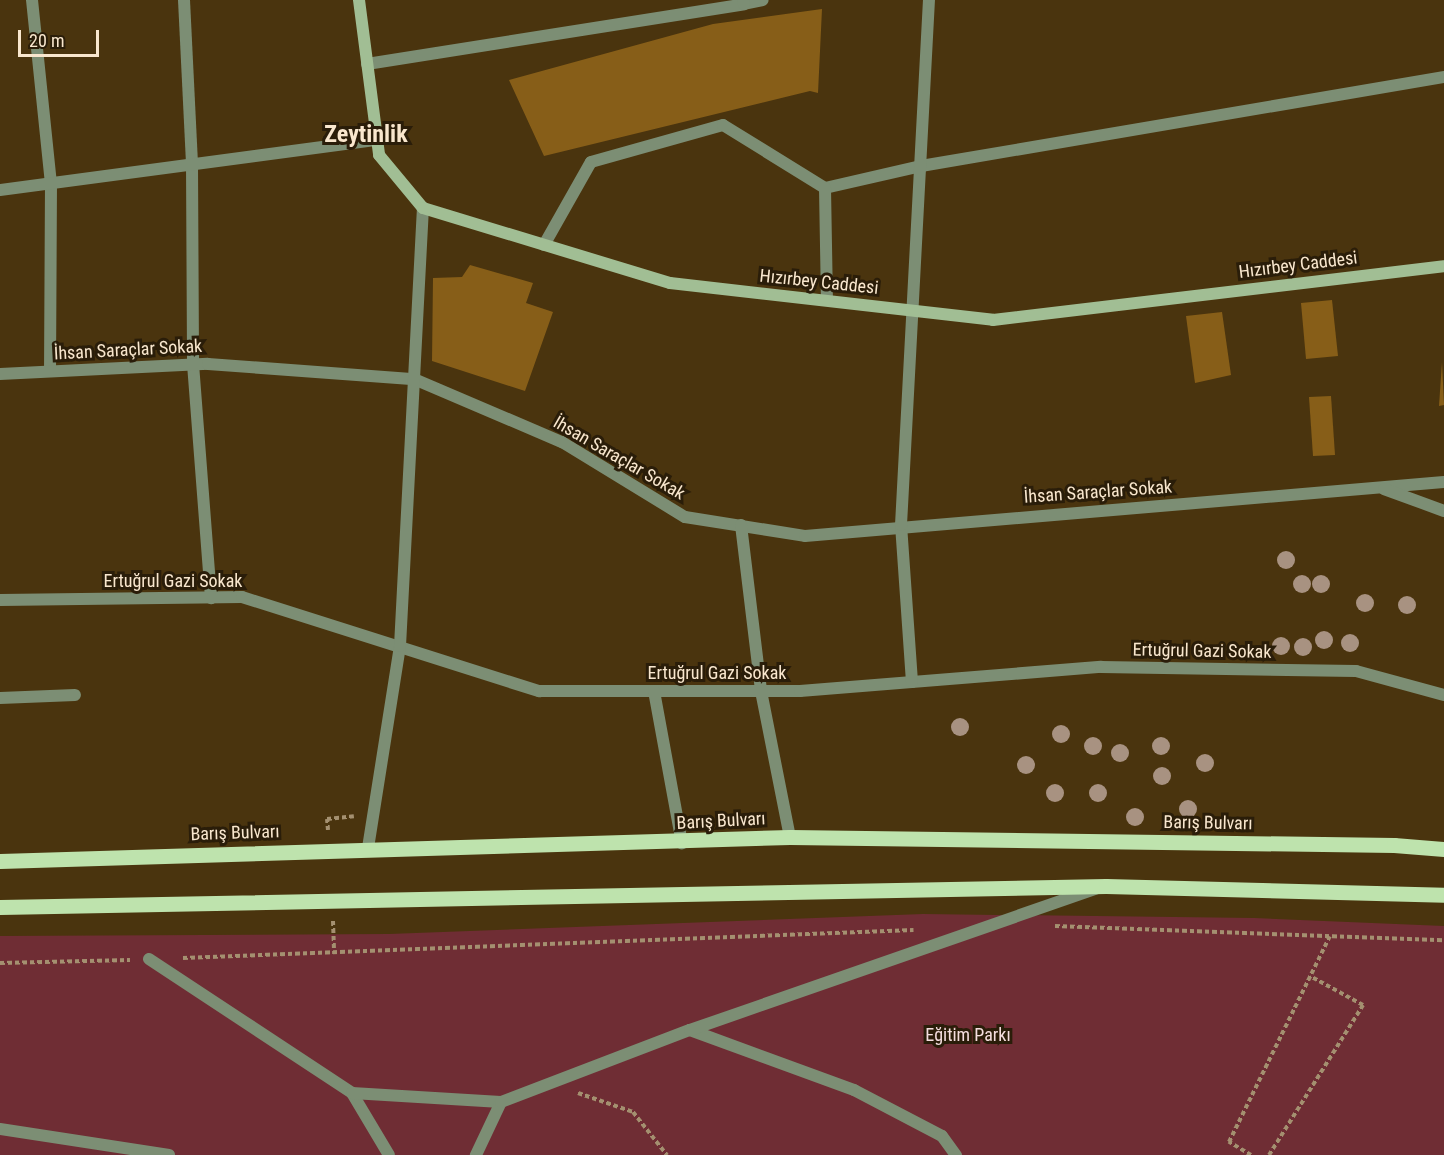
<!DOCTYPE html>
<meta charset="utf-8">
<style>
body{margin:0}
#map{position:relative;width:1444px;height:1155px;overflow:hidden;background:#4a340e;font-family:"Roboto Condensed",sans-serif}
div>[style]{position:absolute}
.green>*{inset:0;background:#6f2d34}
.building>*{inset:0;background:#875e18}
.path>*{height:4px;margin-top:-2px;transform-origin:0;background:repeating-linear-gradient(90deg,#a49070 0 4.5px,transparent 0 7.5px)}
.street>*{height:12px;margin:-6px;padding:0 6px;transform-origin:6px;border-radius:6px;background:#7c8e74}
.secondary>*{height:12px;margin:-6px;padding:0 6px;transform-origin:6px;border-radius:6px;background:#a1be94}
.primary>*{height:15px;margin:-7.5px;padding:0 7.5px;transform-origin:7.5px;border-radius:7.5px;background:#bee3ad}
.trees>*{width:18px;height:18px;margin:-9px;border-radius:50%;background:#a89281}
span{translate:-50% -50%;white-space:nowrap;text-align:center;line-height:1.15;-webkit-text-stroke:6px #2a1d09;paint-order:stroke}
.street-label{font-size:18px;color:#f9e7ce}
.park-label{font-size:18px;color:#f5dedf}
.district-label{font-size:24px;color:#f9e7ce;font-weight:700}
.scale{position:absolute;left:18px;top:30px;width:81px;height:27px;box-sizing:border-box;border:3px solid #f9e7ce;border-top:0;padding-left:8px;font-size:18px;line-height:21px;white-space:nowrap;color:#f9e7ce;-webkit-text-stroke:4px #2a1d09;paint-order:stroke}
</style>
<div id="map">
<div class="green">
<div style="clip-path:polygon(923px 914px,1254px 918px,1444px 926px,1444px 1155px,0 1155px,0 936px,389px 934px)"></div>
</div>
<div class="building">
<div style="clip-path:polygon(822px 9px,818px 93px,810px 91px,544px 156px,509px 80px,713px 24px)"></div>
<div style="clip-path:polygon(470px 265px,533px 283px,526px 303px,553px 312px,525px 391px,432px 361px,433px 278px,462px 277px)"></div>
<div style="clip-path:polygon(1332px 300px,1338px 356px,1306px 359px,1301px 303px)"></div>
<div style="clip-path:polygon(1222px 312px,1231px 375px,1195px 383px,1186px 316px)"></div>
<div style="clip-path:polygon(1442px 362px,1444px 405px,1439px 406px)"></div>
<div style="clip-path:polygon(1331px 396px,1335px 455px,1313px 456px,1309px 397px)"></div>
</div>
<div class="path">
<div style="left:328px;top:830px;width:11px;rotate:-95deg"></div>
<div style="left:327px;top:819px;width:27px;rotate:-6deg"></div>
<div style="left:333px;top:921px;width:33px;rotate:88deg"></div>
<div style="left:1055px;top:926px;width:389px;rotate:2.1deg"></div>
<div style="left:183px;top:958px;width:731px;rotate:-2.2deg"></div>
<div style="left:0;top:963px;width:130px;rotate:-1.3deg"></div>
<div style="left:578px;top:1093px;width:58px;rotate:19.1deg"></div>
<div style="left:633px;top:1112px;width:55px;rotate:51.7deg"></div>
<div style="left:1251px;top:1155px;width:26px;rotate:-149deg"></div>
<div style="left:1229px;top:1142px;width:229px;rotate:-63.9deg"></div>
<div style="left:1269px;top:1155px;width:177px;rotate:-57.9deg"></div>
<div style="left:1363px;top:1005px;width:60px;rotate:-151.3deg"></div>
</div>
<div class="street">
<div style="left:32px;top:0;width:184px;rotate:84.1deg"></div>
<div style="left:51px;top:183px;width:188px;rotate:90.3deg"></div>
<div style="left:184px;top:0;width:165px;rotate:87.2deg"></div>
<div style="left:192px;top:165px;width:199px;rotate:89.7deg"></div>
<div style="left:193px;top:364px;width:235px;rotate:85.6deg"></div>
<div style="left:744px;top:4px;width:19px;rotate:-12deg"></div>
<div style="left:367px;top:64px;width:382px;rotate:-9deg"></div>
<div style="left:744px;top:4px;width:4px;rotate:-104deg"></div>
<div style="left:825px;top:188px;width:98px;rotate:-12.9deg"></div>
<div style="left:921px;top:166px;width:531px;rotate:-9.66deg"></div>
<div style="left:0;top:190px;width:380px;rotate:-7.6deg"></div>
<div style="left:544px;top:245px;width:95px;rotate:-60.5deg"></div>
<div style="left:591px;top:162px;width:137px;rotate:-15.7deg"></div>
<div style="left:723px;top:125px;width:120px;rotate:31.7deg"></div>
<div style="left:825px;top:188px;width:112px;rotate:89deg"></div>
<div style="left:0;top:374px;width:208px;rotate:-2.8deg"></div>
<div style="left:208px;top:364px;width:207px;rotate:4.2deg"></div>
<div style="left:414px;top:379px;width:161px;rotate:23.1deg"></div>
<div style="left:562px;top:442px;width:144px;rotate:31.4deg"></div>
<div style="left:685px;top:517px;width:121px;rotate:9deg"></div>
<div style="left:805px;top:536px;width:641px;rotate:-4.83deg"></div>
<div style="left:1384px;top:489px;width:64px;rotate:20.1deg"></div>
<div style="left:741px;top:525px;width:167px;rotate:83.1deg"></div>
<div style="left:761px;top:691px;width:149px;rotate:78.8deg"></div>
<div style="left:0;top:600px;width:242px;rotate:-0.7deg"></div>
<div style="left:242px;top:597px;width:312px;rotate:17.6deg"></div>
<div style="left:539px;top:691px;width:261px"></div>
<div style="left:800px;top:691px;width:302px;rotate:-4.6deg"></div>
<div style="left:1101px;top:667px;width:255px;rotate:0.9deg"></div>
<div style="left:1356px;top:671px;width:91px;rotate:15.3deg"></div>
<div style="left:912px;top:682px;width:157px;rotate:-94deg"></div>
<div style="left:901px;top:525px;width:526px;rotate:-86.95deg"></div>
<div style="left:654px;top:691px;width:155px;rotate:79.6deg"></div>
<div style="left:0;top:698px;width:75px;rotate:-2.3deg"></div>
<div style="left:368px;top:848px;width:205px;rotate:-81deg"></div>
<div style="left:400px;top:646px;width:439px;rotate:-87deg"></div>
<div style="left:149px;top:959px;width:243px;rotate:33.4deg"></div>
<div style="left:352px;top:1093px;width:72px;rotate:59.2deg"></div>
<div style="left:690px;top:1030px;width:175px;rotate:20.1deg"></div>
<div style="left:854px;top:1090px;width:99px;rotate:27.6deg"></div>
<div style="left:942px;top:1136px;width:24px;rotate:54deg"></div>
<div style="left:352px;top:1093px;width:149px;rotate:3.5deg"></div>
<div style="left:501px;top:1102px;width:59px;rotate:115.3deg"></div>
<div style="left:501px;top:1102px;width:202px;rotate:-20.9deg"></div>
<div style="left:690px;top:1030px;width:430px;rotate:-19.2deg"></div>
<div style="left:0;top:1129px;width:171px;rotate:8.7deg"></div>
</div>
<div class="secondary">
<div style="left:359px;top:0;width:156px;rotate:82.6deg"></div>
<div style="left:379px;top:155px;width:69px;rotate:50.3deg"></div>
<div style="left:423px;top:208px;width:258px;rotate:16.9deg"></div>
<div style="left:670px;top:283px;width:325px;rotate:6.5deg"></div>
<div style="left:993px;top:320px;width:454px;rotate:-6.8deg"></div>
</div>
<div class="primary">
<div style="left:0;top:861px;width:790px;rotate:-1.74deg"></div>
<div style="left:790px;top:837px;width:604px;rotate:0.76deg"></div>
<div style="left:1394px;top:845px;width:50px;rotate:4.6deg"></div>
<div style="left:0;top:907px;width:1106px;rotate:-1.09deg"></div>
<div style="left:1106px;top:886px;width:338px;rotate:1.5deg"></div>
</div>
<div class="trees">
<div style="left:1286px;top:560px"></div>
<div style="left:1302px;top:584px"></div>
<div style="left:1321px;top:584px"></div>
<div style="left:1365px;top:603px"></div>
<div style="left:1407px;top:605px"></div>
<div style="left:1324px;top:640px"></div>
<div style="left:1350px;top:643px"></div>
<div style="left:1281px;top:646px"></div>
<div style="left:1303px;top:647px"></div>
<div style="left:960px;top:727px"></div>
<div style="left:1061px;top:734px"></div>
<div style="left:1093px;top:746px"></div>
<div style="left:1161px;top:746px"></div>
<div style="left:1120px;top:753px"></div>
<div style="left:1205px;top:763px"></div>
<div style="left:1026px;top:765px"></div>
<div style="left:1162px;top:776px"></div>
<div style="left:1055px;top:793px"></div>
<div style="left:1098px;top:793px"></div>
<div style="left:1188px;top:809px"></div>
<div style="left:1135px;top:817px"></div>
</div>
<div class="street-label">
<span style="left:1298px;top:265px;rotate:-7deg">Hızırbey Caddesi</span>
<span style="left:819px;top:282px;rotate:6deg">Hızırbey Caddesi</span>
<span style="left:128px;top:350px;rotate:-3deg">İhsan Saraçlar Sokak</span>
<span style="left:619px;top:458px;rotate:30deg">İhsan Saraçlar Sokak</span>
<span style="left:1098px;top:492px;rotate:-4deg">İhsan Saraçlar Sokak</span>
<span style="left:173px;top:581px">Ertuğrul Gazi Sokak</span>
<span style="left:1202px;top:651px;rotate:1deg">Ertuğrul Gazi Sokak</span>
<span style="left:717px;top:673px">Ertuğrul Gazi Sokak</span>
<span style="left:721px;top:821px;rotate:-3deg">Barış Bulvarı</span>
<span style="left:1208px;top:823px;rotate:1deg">Barış Bulvarı</span>
<span style="left:235px;top:833px;rotate:-2deg">Barış Bulvarı</span>
</div>
<div class="park-label">
<span style="left:968px;top:1035px">Eğitim Parkı</span>
</div>
<div class="district-label">
<span style="left:366px;top:135px">Zeytinlik</span>
</div>
<div class="scale">20 m</div>
</div>
